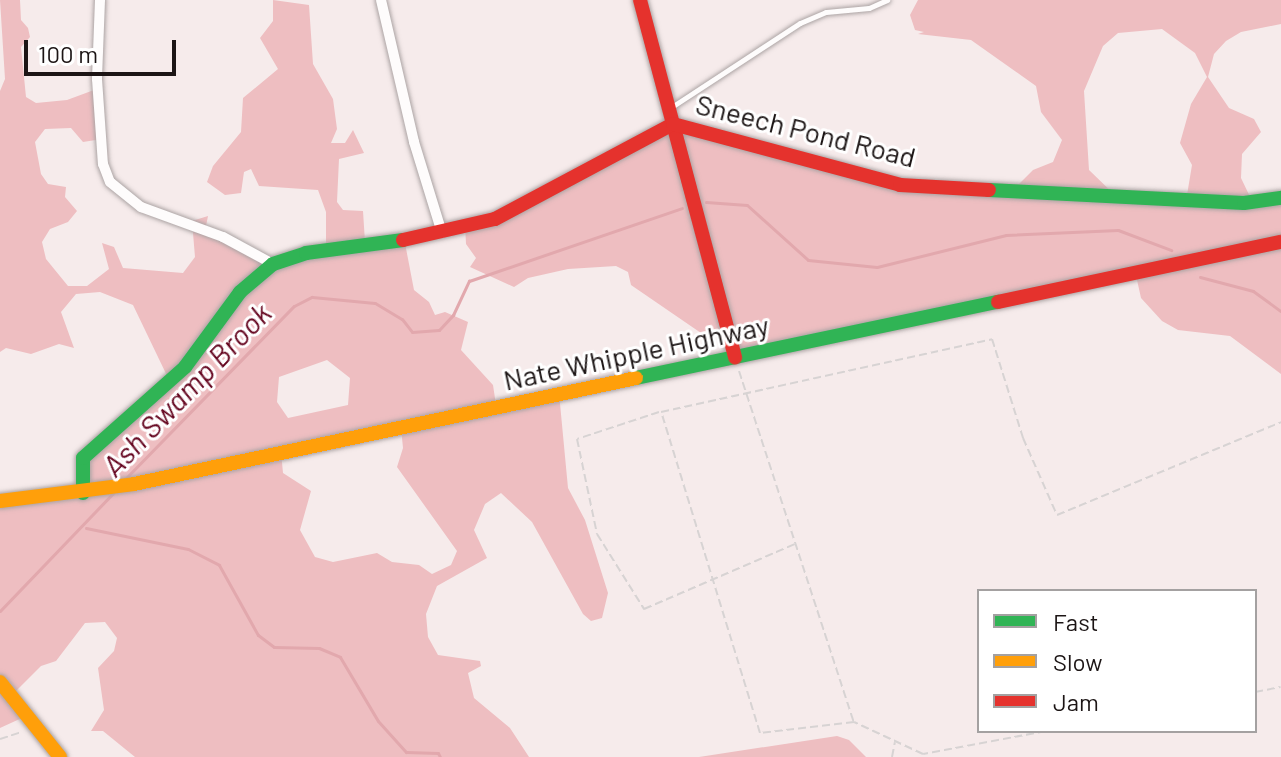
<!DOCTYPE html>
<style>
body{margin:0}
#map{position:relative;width:1281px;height:757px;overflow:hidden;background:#f6ebeb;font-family:Barlow,sans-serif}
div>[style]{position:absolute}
.forest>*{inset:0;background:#eebec1}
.stream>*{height:3px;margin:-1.5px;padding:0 1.5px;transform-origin:1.5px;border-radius:1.5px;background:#e2a8ad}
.path>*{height:2px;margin-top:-1px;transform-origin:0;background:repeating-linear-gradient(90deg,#d7d3d3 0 8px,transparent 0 12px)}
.roads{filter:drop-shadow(0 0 2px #aca4a4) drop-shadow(0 0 2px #aca4a4)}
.lane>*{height:5px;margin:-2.5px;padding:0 2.5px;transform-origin:2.5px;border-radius:2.5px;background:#fefcfc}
.street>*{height:10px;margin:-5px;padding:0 5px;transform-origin:5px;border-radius:5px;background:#fefcfc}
.fast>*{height:14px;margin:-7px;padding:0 7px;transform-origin:7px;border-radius:7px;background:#30b455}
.slow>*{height:14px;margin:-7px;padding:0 7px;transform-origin:7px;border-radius:7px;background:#ff9f0a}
.jam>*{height:14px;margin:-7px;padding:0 7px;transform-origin:7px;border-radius:7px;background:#e5322d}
span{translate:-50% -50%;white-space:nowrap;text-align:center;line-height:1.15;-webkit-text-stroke:6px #fff;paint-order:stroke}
.street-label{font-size:28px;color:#1c1515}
.water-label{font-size:30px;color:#64041e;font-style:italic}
.legend{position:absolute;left:977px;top:589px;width:280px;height:144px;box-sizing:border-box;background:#fff;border:2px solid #a4a1a1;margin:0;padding:10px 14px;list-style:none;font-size:24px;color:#1c1515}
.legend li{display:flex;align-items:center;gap:16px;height:40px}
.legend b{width:40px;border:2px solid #a4a1a1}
.scale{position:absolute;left:24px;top:40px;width:152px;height:36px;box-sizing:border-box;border:4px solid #1c1515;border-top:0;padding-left:10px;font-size:24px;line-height:28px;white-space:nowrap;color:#1c1515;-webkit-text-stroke:6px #fff;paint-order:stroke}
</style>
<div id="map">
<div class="forest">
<div style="clip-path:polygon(evenodd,0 0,20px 0,21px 20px,28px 28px,30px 37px,21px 47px,26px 97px,36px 103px,67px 100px,94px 90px,102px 139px,83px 142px,71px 128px,45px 129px,35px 142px,41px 174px,48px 184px,66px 187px,65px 197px,77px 211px,68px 222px,50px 229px,42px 242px,46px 259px,68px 286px,87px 286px,109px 269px,102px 243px,114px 247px,123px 268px,183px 273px,195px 257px,192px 221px,208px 216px,206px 226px,270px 260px,326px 247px,326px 212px,318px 190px,259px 186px,251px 169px,244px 172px,241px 193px,225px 195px,207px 182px,213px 166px,241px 132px,243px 98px,278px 69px,260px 38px,273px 21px,273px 0,309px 5px,313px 64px,333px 99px,337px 129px,331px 143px,345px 143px,353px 130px,364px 153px,339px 159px,337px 202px,343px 210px,363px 211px,365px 242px,404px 238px,414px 290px,429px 302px,435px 315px,445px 312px,468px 322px,461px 350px,493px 385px,496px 405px,559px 393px,568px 488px,585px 520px,608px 593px,602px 618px,591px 621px,583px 614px,532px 522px,501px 493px,485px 504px,474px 530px,487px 558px,437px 586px,426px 614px,428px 637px,438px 655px,480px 661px,481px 666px,468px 673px,474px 698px,510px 728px,529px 757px,135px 757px,103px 731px,91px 731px,104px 710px,98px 668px,114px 651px,117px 638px,105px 622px,85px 623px,56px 661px,41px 666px,13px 694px,24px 717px,0 728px,0 500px,81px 491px,84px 463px,170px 382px,133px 305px,100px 292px,76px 294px,61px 312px,74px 348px,59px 344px,31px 354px,6px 348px,0 352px,0 91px,5px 79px,0 0,327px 360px,350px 378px,348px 405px,288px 418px,277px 402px,279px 377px,327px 360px,0 0,401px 428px,403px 448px,397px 467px,457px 551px,451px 565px,432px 574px,419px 565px,392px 562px,377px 553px,333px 562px,315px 557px,300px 530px,311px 491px,283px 473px,281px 452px,401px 428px)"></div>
<div style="clip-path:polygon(evenodd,918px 0,1281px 0,1281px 24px,1241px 32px,1226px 41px,1214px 54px,1208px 77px,1229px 108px,1254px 119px,1261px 132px,1242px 154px,1241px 178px,1253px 203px,1281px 200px,1281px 374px,1230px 336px,1178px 330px,1162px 321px,1141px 298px,1135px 271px,736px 354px,726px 331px,701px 333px,631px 285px,628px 272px,616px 266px,568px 269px,528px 278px,514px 287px,470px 267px,476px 258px,466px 244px,465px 224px,492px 217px,672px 123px,893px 185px,1019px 184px,1033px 170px,1053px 162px,1062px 140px,1041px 112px,1036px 86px,971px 40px,918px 34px,924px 32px,915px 30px,910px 15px,918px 0,1162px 29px,1195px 53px,1207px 77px,1191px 104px,1180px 143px,1192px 165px,1186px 201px,1118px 198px,1089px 170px,1084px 91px,1103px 46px,1118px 33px,1162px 29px)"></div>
<div style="clip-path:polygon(837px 736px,849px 740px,866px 757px,699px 757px)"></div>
</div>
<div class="stream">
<div style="left:706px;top:202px;width:41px;rotate:4.2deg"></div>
<div style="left:747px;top:205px;width:82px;rotate:42deg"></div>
<div style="left:808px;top:260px;width:69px;rotate:5.8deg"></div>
<div style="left:877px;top:267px;width:133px;rotate:-13.9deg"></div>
<div style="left:1006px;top:235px;width:112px;rotate:-2.6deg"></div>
<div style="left:1118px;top:230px;width:57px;rotate:20.7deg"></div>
<div style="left:1200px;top:277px;width:55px;rotate:14.8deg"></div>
<div style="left:1253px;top:291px;width:34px;rotate:36deg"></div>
<div style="left:124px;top:480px;width:243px;rotate:-45.7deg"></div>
<div style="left:294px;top:306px;width:20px;rotate:-27deg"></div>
<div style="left:312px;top:297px;width:63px;rotate:5.4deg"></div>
<div style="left:375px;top:303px;width:31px;rotate:31deg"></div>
<div style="left:402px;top:319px;width:16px;rotate:52deg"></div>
<div style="left:412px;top:332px;width:27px;rotate:-4deg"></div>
<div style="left:439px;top:330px;width:21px;rotate:-47deg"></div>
<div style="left:453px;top:315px;width:38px;rotate:-65deg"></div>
<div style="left:469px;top:281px;width:225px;rotate:-18.9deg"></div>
<div style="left:86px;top:528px;width:104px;rotate:11.6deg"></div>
<div style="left:188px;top:549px;width:35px;rotate:27deg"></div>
<div style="left:219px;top:565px;width:80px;rotate:60.9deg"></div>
<div style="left:258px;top:635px;width:20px;rotate:37deg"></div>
<div style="left:274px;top:647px;width:45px;rotate:1.3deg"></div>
<div style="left:319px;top:648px;width:23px;rotate:23deg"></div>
<div style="left:340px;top:657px;width:74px;rotate:59.3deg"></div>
<div style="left:378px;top:721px;width:42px;rotate:47.9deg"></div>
<div style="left:406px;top:752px;width:32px;rotate:2deg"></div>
<div style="left:438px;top:753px;width:4px;rotate:63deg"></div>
<div style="left:0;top:611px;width:165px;rotate:-46.2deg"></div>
</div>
<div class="path">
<div style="left:739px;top:371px;width:369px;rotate:71.9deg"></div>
<div style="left:659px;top:412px;width:86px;rotate:161.8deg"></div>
<div style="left:577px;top:439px;width:97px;rotate:78.1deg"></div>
<div style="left:597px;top:534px;width:89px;rotate:57.9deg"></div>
<div style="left:644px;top:609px;width:164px;rotate:-23.3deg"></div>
<div style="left:1255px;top:692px;width:26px;rotate:-11deg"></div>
<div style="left:1046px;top:731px;width:125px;rotate:169.4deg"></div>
<div style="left:923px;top:754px;width:76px;rotate:-155.1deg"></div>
<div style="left:854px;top:722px;width:95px;rotate:173.3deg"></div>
<div style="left:760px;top:733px;width:336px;rotate:-107.1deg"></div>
<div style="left:661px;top:412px;width:339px;rotate:-12.4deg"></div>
<div style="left:992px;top:339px;width:104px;rotate:72.6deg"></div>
<div style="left:1023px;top:438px;width:84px;rotate:66.2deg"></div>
<div style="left:1057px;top:515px;width:243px;rotate:-22.5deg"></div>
<div style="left:0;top:739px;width:23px;rotate:-18deg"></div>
<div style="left:892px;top:757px;width:15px;rotate:-79deg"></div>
</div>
<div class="roads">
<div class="lane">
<div style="left:670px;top:108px;width:155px;rotate:-33.2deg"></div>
<div style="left:800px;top:23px;width:28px;rotate:-23deg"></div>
<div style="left:826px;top:12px;width:43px;rotate:-5.3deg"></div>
<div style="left:869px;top:8px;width:20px;rotate:-24deg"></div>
</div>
<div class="street">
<div style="left:100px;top:0;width:79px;rotate:92.2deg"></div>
<div style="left:97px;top:79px;width:85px;rotate:86deg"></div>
<div style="left:103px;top:164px;width:19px;rotate:69deg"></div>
<div style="left:110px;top:182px;width:40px;rotate:39deg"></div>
<div style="left:141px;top:207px;width:87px;rotate:20.1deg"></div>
<div style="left:223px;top:237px;width:57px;rotate:28.4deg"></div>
<div style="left:381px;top:0;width:146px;rotate:76.9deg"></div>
<div style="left:414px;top:142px;width:95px;rotate:72.9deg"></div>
</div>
<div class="fast">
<div style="left:989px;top:190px;width:255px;rotate:2.9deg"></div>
<div style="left:1244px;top:203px;width:37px;rotate:-8deg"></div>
<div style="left:636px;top:378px;width:370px;rotate:-11.9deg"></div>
<div style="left:83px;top:493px;width:35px;rotate:-90deg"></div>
<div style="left:83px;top:458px;width:137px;rotate:-41.7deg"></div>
<div style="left:185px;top:367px;width:93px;rotate:-53.7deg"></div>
<div style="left:240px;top:292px;width:43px;rotate:-40.3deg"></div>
<div style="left:273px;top:264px;width:35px;rotate:-18deg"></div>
<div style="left:306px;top:253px;width:98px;rotate:-7.6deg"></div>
</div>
<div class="slow">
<div style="left:0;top:501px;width:135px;rotate:-7.2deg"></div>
<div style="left:134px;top:484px;width:513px;rotate:-11.92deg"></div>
<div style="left:0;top:682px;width:96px;rotate:51.3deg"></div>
</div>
<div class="jam">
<div style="left:640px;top:0;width:370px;rotate:75.1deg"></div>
<div style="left:403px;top:240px;width:94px;rotate:-12.9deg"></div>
<div style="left:495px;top:219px;width:202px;rotate:-28.1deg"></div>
<div style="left:673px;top:124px;width:235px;rotate:15deg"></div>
<div style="left:900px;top:185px;width:89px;rotate:3.2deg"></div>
<div style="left:998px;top:302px;width:289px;rotate:-12deg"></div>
</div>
</div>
<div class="street-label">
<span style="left:806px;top:130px;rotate:14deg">Sneech Pond Road</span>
<span style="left:636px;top:352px;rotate:-12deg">Nate Whipple Highway</span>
</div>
<div class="water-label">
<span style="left:186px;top:389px;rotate:-46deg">Ash Swamp Brook</span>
</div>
<ul class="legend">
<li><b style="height:10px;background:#30b455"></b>Fast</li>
<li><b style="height:10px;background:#ff9f0a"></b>Slow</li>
<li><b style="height:10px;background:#e5322d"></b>Jam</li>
</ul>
<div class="scale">100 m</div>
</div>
